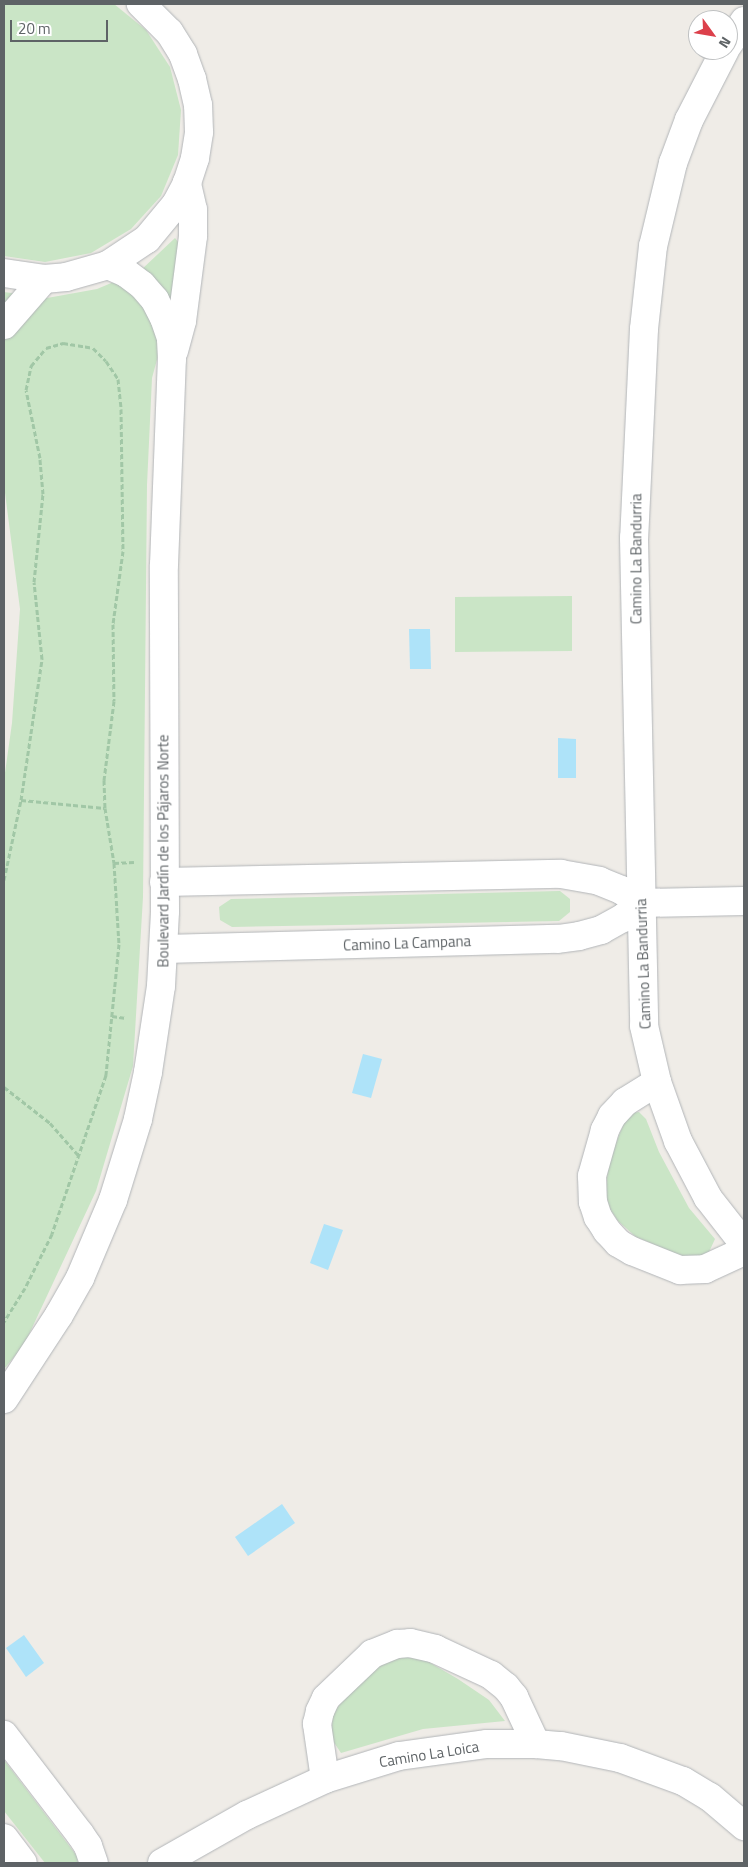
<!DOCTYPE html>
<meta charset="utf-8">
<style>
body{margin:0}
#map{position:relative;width:748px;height:1867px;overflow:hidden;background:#efece7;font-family:"Titillium Web",sans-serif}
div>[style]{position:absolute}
.green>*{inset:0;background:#cae5c6}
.water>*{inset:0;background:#aee3f9}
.path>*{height:3px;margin-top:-1.5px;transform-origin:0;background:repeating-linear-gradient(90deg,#a1c7a6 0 5px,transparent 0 7.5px)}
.roads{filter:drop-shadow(0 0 1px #b2b5b8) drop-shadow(0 0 1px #b2b5b8)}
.street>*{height:28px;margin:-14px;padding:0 14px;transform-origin:14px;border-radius:14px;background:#fff}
span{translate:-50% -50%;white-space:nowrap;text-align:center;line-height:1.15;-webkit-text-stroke:4px #fff;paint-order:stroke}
.street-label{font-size:15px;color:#5e6366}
.frame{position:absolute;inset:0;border:5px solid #5e6366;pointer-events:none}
.north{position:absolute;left:688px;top:10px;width:50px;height:50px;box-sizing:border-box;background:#fff;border:1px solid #bfc1c2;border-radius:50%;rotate:122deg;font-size:14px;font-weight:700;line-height:20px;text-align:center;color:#5e6366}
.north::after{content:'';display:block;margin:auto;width:18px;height:22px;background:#dc404b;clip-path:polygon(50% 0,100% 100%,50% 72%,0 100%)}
.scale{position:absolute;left:10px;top:20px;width:98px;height:22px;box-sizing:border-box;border:2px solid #5e6366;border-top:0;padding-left:6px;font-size:15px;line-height:18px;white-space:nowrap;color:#5e6366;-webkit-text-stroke:4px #fff;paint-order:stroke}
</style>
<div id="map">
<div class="green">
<div style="clip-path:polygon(4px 4px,114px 4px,146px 30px,170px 67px,181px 110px,178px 155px,161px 196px,131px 229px,91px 253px,45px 262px,4px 256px)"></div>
<div style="clip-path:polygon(175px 238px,182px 247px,171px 308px,152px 378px,147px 485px,143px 897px,133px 1066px,96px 1191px,24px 1345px,4px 1369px,4px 780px,12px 723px,20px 609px,4px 485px,4px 292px,47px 298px,97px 289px,140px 271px)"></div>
<div style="clip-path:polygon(572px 596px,572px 651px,455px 652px,455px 597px)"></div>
<div style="clip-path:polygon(560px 891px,570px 899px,570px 912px,559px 921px,232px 927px,220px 920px,219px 907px,231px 899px)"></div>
<div style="clip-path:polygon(639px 1112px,646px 1119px,659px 1152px,689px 1208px,715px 1239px,709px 1252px,700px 1257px,686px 1258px,636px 1237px,618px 1221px,610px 1209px,606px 1195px,607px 1177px,611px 1155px,626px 1118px,631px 1113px)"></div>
<div style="clip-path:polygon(406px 1657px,427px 1661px,458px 1679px,489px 1700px,505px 1721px,423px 1729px,341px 1753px,331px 1738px,333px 1713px,352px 1689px,383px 1662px)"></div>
<div style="clip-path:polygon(4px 1760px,77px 1856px,78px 1863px,45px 1863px,4px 1811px)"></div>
</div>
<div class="water">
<div style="clip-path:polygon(409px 629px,430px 629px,431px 669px,410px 669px)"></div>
<div style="clip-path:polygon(558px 738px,576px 739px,576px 778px,558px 778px)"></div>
<div style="clip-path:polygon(363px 1054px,382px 1059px,371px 1098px,352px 1093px)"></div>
<div style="clip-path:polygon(324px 1224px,343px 1230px,328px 1270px,310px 1263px)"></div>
<div style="clip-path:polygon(282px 1504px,295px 1523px,248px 1556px,235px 1537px)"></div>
<div style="clip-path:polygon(24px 1635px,44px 1663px,26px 1677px,6px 1648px)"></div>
</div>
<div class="path">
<div style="left:21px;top:800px;width:84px;rotate:5.4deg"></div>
<div style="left:114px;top:863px;width:20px;rotate:-3deg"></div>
<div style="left:4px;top:880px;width:82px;rotate:-78deg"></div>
<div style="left:21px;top:800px;width:143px;rotate:-81.5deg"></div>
<div style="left:42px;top:659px;width:77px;rotate:-95.9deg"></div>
<div style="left:34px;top:582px;width:88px;rotate:-84.2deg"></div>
<div style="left:43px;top:494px;width:36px;rotate:-95deg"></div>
<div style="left:40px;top:458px;width:69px;rotate:-101.6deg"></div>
<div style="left:26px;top:390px;width:25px;rotate:-78deg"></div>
<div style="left:31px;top:366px;width:23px;rotate:-50deg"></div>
<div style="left:46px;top:348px;width:18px;rotate:-16deg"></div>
<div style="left:63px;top:343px;width:30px;rotate:9deg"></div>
<div style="left:93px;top:348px;width:18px;rotate:45deg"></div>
<div style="left:106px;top:361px;width:22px;rotate:56deg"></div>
<div style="left:118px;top:379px;width:30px;rotate:84deg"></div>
<div style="left:121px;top:409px;width:142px;rotate:89.2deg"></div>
<div style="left:123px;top:551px;width:74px;rotate:97.8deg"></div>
<div style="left:113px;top:624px;width:77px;rotate:89.3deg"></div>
<div style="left:114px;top:701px;width:80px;rotate:97.2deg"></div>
<div style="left:104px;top:780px;width:28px;rotate:88deg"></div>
<div style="left:105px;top:808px;width:56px;rotate:80.7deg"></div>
<div style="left:114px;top:863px;width:81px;rotate:86.5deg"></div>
<div style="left:119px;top:944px;width:132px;rotate:95.7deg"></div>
<div style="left:106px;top:1075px;width:168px;rotate:108.8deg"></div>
<div style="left:52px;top:1234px;width:60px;rotate:116.6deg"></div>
<div style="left:25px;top:1288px;width:40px;rotate:122deg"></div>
<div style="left:112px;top:1016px;width:14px;rotate:8deg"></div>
<div style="left:4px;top:1087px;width:58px;rotate:38deg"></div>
<div style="left:50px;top:1123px;width:44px;rotate:48.7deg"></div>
</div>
<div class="roads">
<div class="street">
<div style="left:728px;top:45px;width:29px;rotate:-56deg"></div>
<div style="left:725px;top:50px;width:79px;rotate:117.2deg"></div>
<div style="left:689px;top:120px;width:46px;rotate:110.4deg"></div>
<div style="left:673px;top:163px;width:85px;rotate:103.5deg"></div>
<div style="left:653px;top:246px;width:83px;rotate:96.2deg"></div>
<div style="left:644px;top:329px;width:209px;rotate:92.7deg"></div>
<div style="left:634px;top:538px;width:488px;rotate:88.8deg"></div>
<div style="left:644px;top:1026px;width:57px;rotate:76.9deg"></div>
<div style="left:657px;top:1082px;width:63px;rotate:70.4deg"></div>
<div style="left:678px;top:1141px;width:64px;rotate:62.2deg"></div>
<div style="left:708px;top:1198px;width:58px;rotate:52deg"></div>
<div style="left:4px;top:273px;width:40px;rotate:8.5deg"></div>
<div style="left:44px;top:279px;width:22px;rotate:-5deg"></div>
<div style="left:66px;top:277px;width:44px;rotate:-15.9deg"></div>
<div style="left:108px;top:265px;width:47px;rotate:-33.7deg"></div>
<div style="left:147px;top:239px;width:45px;rotate:-50.4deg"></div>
<div style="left:176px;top:204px;width:24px;rotate:-62deg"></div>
<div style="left:187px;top:183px;width:26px;rotate:-72deg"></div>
<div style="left:195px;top:158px;width:26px;rotate:-81deg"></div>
<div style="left:199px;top:132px;width:27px;rotate:-92deg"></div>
<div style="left:198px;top:105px;width:27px;rotate:-103deg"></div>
<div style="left:192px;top:79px;width:27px;rotate:-110deg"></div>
<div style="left:183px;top:54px;width:26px;rotate:-122deg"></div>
<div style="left:169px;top:32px;width:40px;rotate:-135deg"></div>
<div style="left:4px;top:325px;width:61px;rotate:-49deg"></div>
<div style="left:174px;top:351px;width:31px;rotate:-75deg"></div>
<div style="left:182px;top:321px;width:86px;rotate:-82.6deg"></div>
<div style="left:193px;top:236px;width:26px;rotate:-90deg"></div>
<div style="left:193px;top:210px;width:28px;rotate:-103deg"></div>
<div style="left:164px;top:882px;width:397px;rotate:-1.2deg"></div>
<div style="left:561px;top:874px;width:39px;rotate:10deg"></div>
<div style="left:599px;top:881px;width:24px;rotate:22deg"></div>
<div style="left:621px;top:890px;width:24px;rotate:33deg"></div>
<div style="left:641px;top:903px;width:103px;rotate:-1.1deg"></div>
<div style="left:164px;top:949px;width:394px;rotate:-1.5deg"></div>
<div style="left:558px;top:939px;width:21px;rotate:-8deg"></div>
<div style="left:579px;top:936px;width:23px;rotate:-15deg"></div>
<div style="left:601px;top:930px;width:25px;rotate:-29deg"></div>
<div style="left:623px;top:918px;width:23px;rotate:-40deg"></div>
<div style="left:657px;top:1082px;width:38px;rotate:148deg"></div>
<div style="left:625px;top:1102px;width:19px;rotate:133deg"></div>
<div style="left:612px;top:1116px;width:16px;rotate:117deg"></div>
<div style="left:605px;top:1130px;width:48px;rotate:105.8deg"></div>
<div style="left:592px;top:1176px;width:26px;rotate:88deg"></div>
<div style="left:593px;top:1202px;width:16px;rotate:72deg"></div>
<div style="left:598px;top:1217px;width:17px;rotate:57deg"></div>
<div style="left:607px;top:1231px;width:16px;rotate:47deg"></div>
<div style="left:618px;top:1243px;width:16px;rotate:30deg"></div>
<div style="left:632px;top:1251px;width:52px;rotate:21.6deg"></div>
<div style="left:680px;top:1270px;width:25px;rotate:-2deg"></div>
<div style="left:705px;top:1269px;width:43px;rotate:-24.8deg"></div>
<div style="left:4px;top:1399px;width:100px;rotate:-56.8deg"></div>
<div style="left:59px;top:1315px;width:43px;rotate:-60.4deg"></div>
<div style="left:80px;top:1278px;width:85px;rotate:-67.1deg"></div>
<div style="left:113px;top:1200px;width:85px;rotate:-72.8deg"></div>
<div style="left:138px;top:1119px;width:48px;rotate:-78deg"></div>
<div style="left:148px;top:1072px;width:87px;rotate:-81.4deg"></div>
<div style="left:161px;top:986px;width:75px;rotate:-86.9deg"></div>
<div style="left:165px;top:911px;width:346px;rotate:-90.2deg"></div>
<div style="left:164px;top:565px;width:206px;rotate:-87.8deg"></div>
<div style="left:172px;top:359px;width:21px;rotate:-93deg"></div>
<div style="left:171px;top:338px;width:21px;rotate:-109deg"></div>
<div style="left:164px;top:318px;width:20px;rotate:-117deg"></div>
<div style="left:155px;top:300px;width:20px;rotate:-131deg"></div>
<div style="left:142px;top:285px;width:20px;rotate:-143deg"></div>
<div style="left:126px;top:273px;width:20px;rotate:-156deg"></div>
<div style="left:4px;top:1735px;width:125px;rotate:52.5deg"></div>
<div style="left:80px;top:1834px;width:14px;rotate:56deg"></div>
<div style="left:88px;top:1846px;width:18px;rotate:71deg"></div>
<div style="left:325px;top:1779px;width:56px;rotate:-98.3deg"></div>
<div style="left:317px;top:1724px;width:13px;rotate:-77deg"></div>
<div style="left:320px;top:1711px;width:14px;rotate:-65deg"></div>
<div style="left:326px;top:1698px;width:64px;rotate:-43.7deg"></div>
<div style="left:372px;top:1654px;width:27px;rotate:-22deg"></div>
<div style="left:397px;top:1644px;width:13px;rotate:-4deg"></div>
<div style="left:410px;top:1643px;width:26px;rotate:13deg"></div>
<div style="left:435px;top:1649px;width:62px;rotate:24.9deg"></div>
<div style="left:491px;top:1675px;width:19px;rotate:39deg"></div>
<div style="left:506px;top:1687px;width:13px;rotate:51deg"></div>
<div style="left:514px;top:1697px;width:52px;rotate:64.9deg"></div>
<div style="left:4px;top:1838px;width:31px;rotate:53deg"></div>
<div style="left:162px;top:1863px;width:98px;rotate:-29.5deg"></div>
<div style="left:247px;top:1815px;width:86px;rotate:-24.8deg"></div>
<div style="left:325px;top:1779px;width:77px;rotate:-17.3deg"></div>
<div style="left:399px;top:1756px;width:89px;rotate:-7.8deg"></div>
<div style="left:487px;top:1744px;width:49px"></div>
<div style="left:536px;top:1744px;width:25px;rotate:5deg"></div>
<div style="left:561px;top:1746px;width:60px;rotate:11.5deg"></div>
<div style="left:620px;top:1758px;width:67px;rotate:20.1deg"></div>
<div style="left:683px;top:1781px;width:31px;rotate:31deg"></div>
<div style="left:710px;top:1797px;width:45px;rotate:40.5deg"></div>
</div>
</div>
<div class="street-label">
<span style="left:636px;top:559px;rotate:-90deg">Camino La Bandurria</span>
<span style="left:163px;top:851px;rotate:-90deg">Boulevard Jardín de los Pájaros Norte</span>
<span style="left:407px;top:943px;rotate:-2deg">Camino La Campana</span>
<span style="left:643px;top:964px;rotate:-92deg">Camino La Bandurria</span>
<span style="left:429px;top:1754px;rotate:-9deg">Camino La Loica</span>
</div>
<div class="frame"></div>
<div class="north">N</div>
<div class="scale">20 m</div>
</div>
